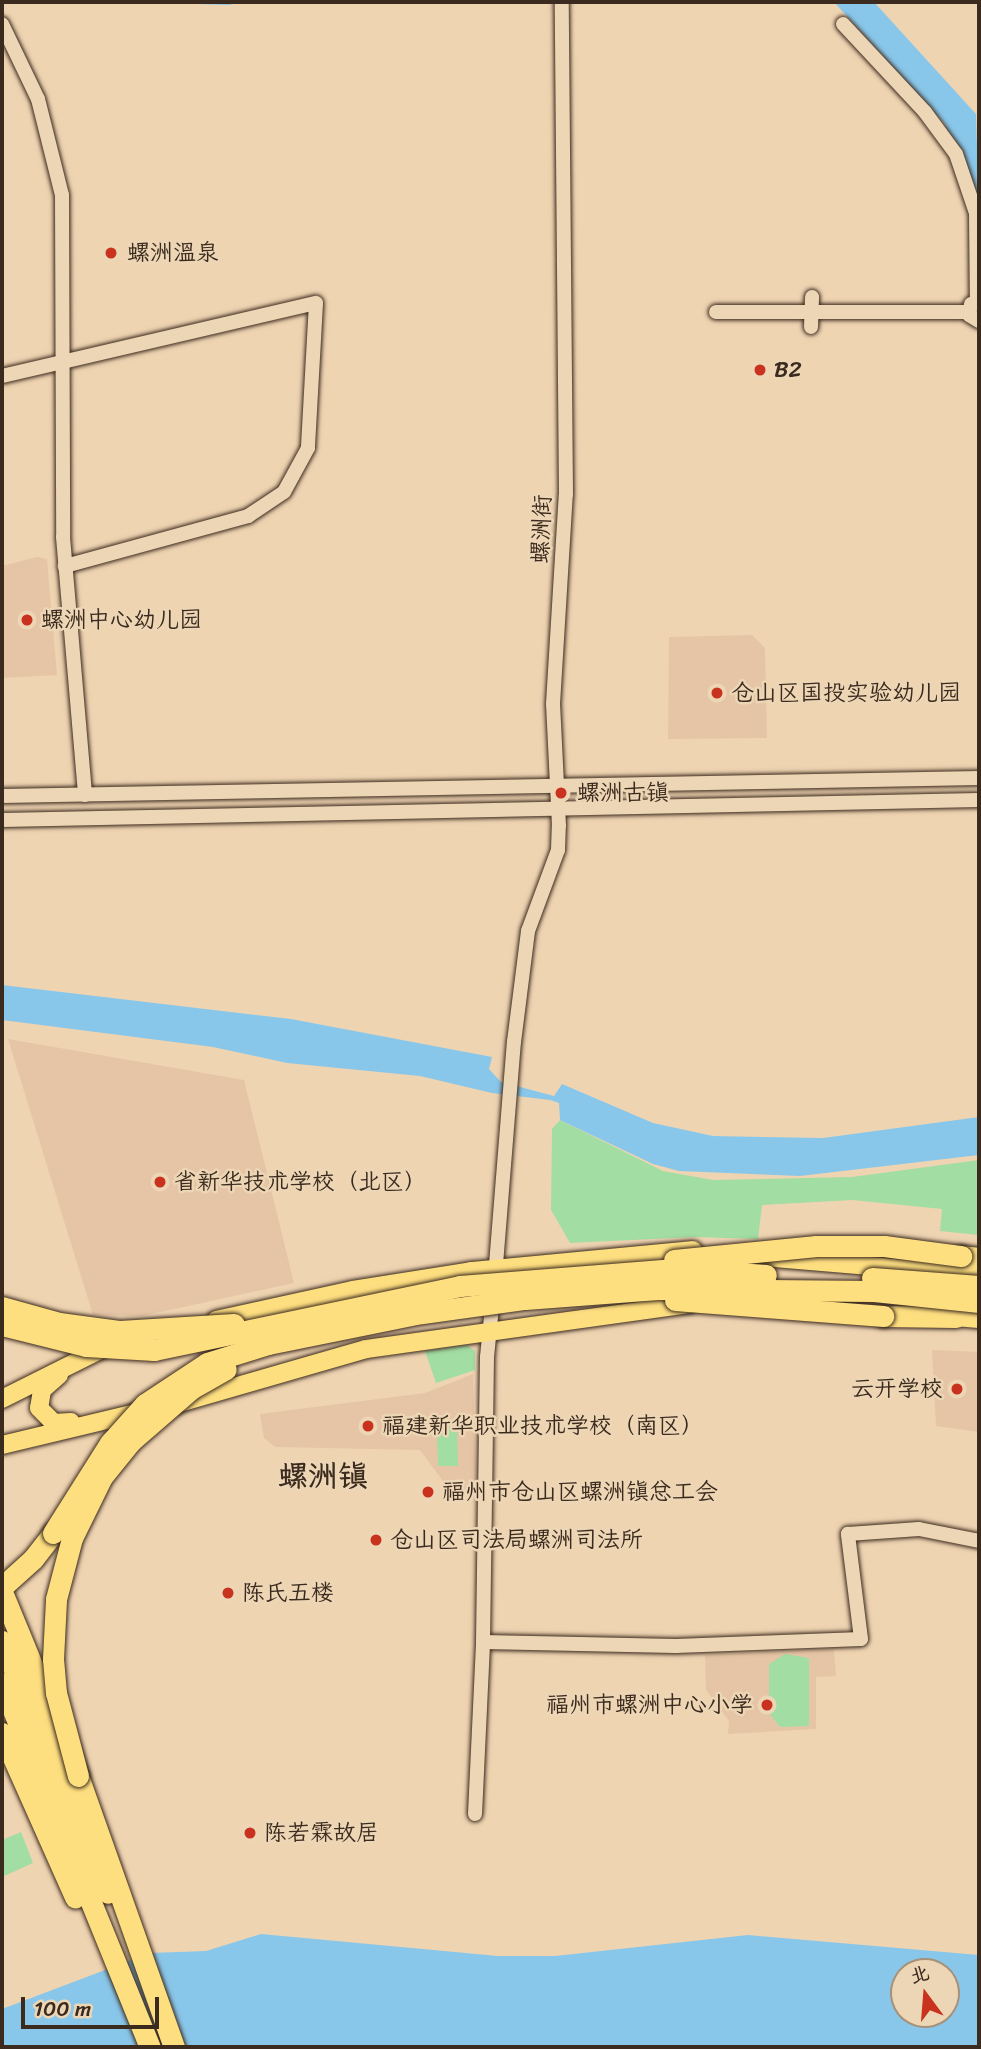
<!DOCTYPE html>
<meta charset="utf-8">
<style>
body{margin:0}
#map{position:relative;width:981px;height:2049px;overflow:hidden;background:#efd4b2;font-family:Sriracha,"LXGW WenKai TC",sans-serif}
div>[style]{position:absolute}
.built>*{inset:0;background:#e5c5a5}
.green>*{inset:0;background:#a2dda3}
.water>*{inset:0;background:#89c7ea}
.roads{filter:drop-shadow(0 0 2px #3b2a1e) drop-shadow(0 0 2px #3b2a1e)}
.minor>*{height:14px;margin:-7px;padding:0 7px;transform-origin:7px;border-radius:7px;background:#edd6b5}
.major>*{height:18px;margin:-9px;padding:0 9px;transform-origin:9px;border-radius:9px;background:#fedf80}
.highway>*{height:21px;margin:-10.5px;padding:0 10.5px;transform-origin:10.5px;border-radius:10.5px;background:#fedf80}
.bridges{filter:drop-shadow(0 0 2px #3b2a1e) drop-shadow(0 0 2px #3b2a1e)}
.highway-bridge>*{height:21px;margin:-10.5px;padding:0 10.5px;transform-origin:10.5px;border-radius:10.5px;background:#fedf80}
.dots>*{width:19px;height:19px;translate:-50% -50%;box-sizing:border-box;border:4px solid #edd6b5;border-radius:50%}
span{translate:-50% -50%;white-space:nowrap;text-align:center;line-height:1.15;-webkit-text-stroke:5px #edd6b5;paint-order:stroke}
.poi-label{font-size:23px;color:#3b2a1e}
.left{translate:0 -50%;text-align:left}
.right{translate:-100% -50%;text-align:right}
.street-label{font-size:23px;color:#3b2a1e}
.district-label{font-size:30px;color:#3b2a1e;font-weight:700}
.frame{position:absolute;inset:0;border:4px solid #3b2a1e;pointer-events:none}
.north{position:absolute;left:890px;top:1958px;width:70px;height:70px;box-sizing:border-box;background:#edd6b5;border:2px solid #a69179;border-radius:50%;rotate:344deg;font-size:19px;font-weight:700;line-height:28px;text-align:center;color:#3b2a1e}
.north::after{content:'';display:block;margin:auto;width:24px;height:32px;background:#c8321e;clip-path:polygon(50% 0,100% 100%,50% 72%,0 100%)}
.scale{position:absolute;left:21px;top:1997px;width:138px;height:32px;box-sizing:border-box;border:4px solid #3b2a1e;border-top:0;padding-left:9px;font-size:21px;line-height:24px;white-space:nowrap;color:#3b2a1e;-webkit-text-stroke:5px #edd6b5;paint-order:stroke}
</style>
<div id="map">
<div class="built">
<div style="clip-path:polygon(37px 557px,47px 559px,57px 675px,2px 678px,2px 566px)"></div>
<div style="clip-path:polygon(752px 635px,765px 648px,767px 738px,668px 739px,669px 637px)"></div>
<div style="clip-path:polygon(8px 1039px,244px 1080px,294px 1283px,142px 1316px,93px 1315px)"></div>
<div style="clip-path:polygon(932px 1350px,979px 1352px,979px 1432px,936px 1426px)"></div>
<div style="clip-path:polygon(473px 1374px,476px 1490px,448px 1488px,420px 1450px,275px 1447px,264px 1438px,260px 1414px,425px 1393px)"></div>
<div style="clip-path:polygon(834px 1649px,836px 1676px,816px 1677px,816px 1729px,728px 1734px,729px 1721px,706px 1690px,705px 1655px)"></div>
</div>
<div class="green">
<div style="clip-path:polygon(560px 1120px,663px 1171px,713px 1180px,852px 1177px,979px 1160px,979px 1235px,940px 1231px,942px 1209px,852px 1200px,762px 1205px,758px 1239px,695px 1237px,570px 1243px,551px 1210px,552px 1129px)"></div>
<div style="clip-path:polygon(467px 1345px,475px 1351px,475px 1370px,436px 1383px,425px 1351px)"></div>
<div style="clip-path:polygon(457px 1426px,458px 1466px,438px 1466px,437px 1427px)"></div>
<div style="clip-path:polygon(785px 1654px,809px 1658px,809px 1726px,780px 1727px,769px 1713px,769px 1664px)"></div>
<div style="clip-path:polygon(21px 1832px,33px 1863px,2px 1877px,2px 1840px)"></div>
</div>
<div class="water">
<div style="clip-path:polygon(134px 2px,240px 2px,229px 5px)"></div>
<div style="clip-path:polygon(834px 2px,874px 2px,976px 114px,979px 208px,945px 124px)"></div>
<div style="clip-path:polygon(2px 985px,291px 1019px,492px 1057px,489px 1069px,501px 1082px,554px 1096px,562px 1084px,653px 1123px,713px 1136px,823px 1138px,979px 1117px,979px 1155px,800px 1176px,679px 1171px,653px 1164px,560px 1120px,559px 1103px,550px 1100px,492px 1093px,420px 1076px,287px 1063px,213px 1047px,2px 1020px)"></div>
<div style="clip-path:polygon(evenodd,261px 1934px,498px 1956px,555px 1956px,748px 1935px,979px 1955px,979px 2047px,2px 2047px,2px 2009px,150px 1953px,206px 1951px,261px 1934px,904px 1972px,946px 1972px,946px 2014px,904px 2014px,904px 1972px)"></div>
</div>
<div class="roads">
<div class="minor">
<div style="left:2px;top:24px;width:83px;rotate:64.4deg"></div>
<div style="left:38px;top:99px;width:99px;rotate:76deg"></div>
<div style="left:62px;top:195px;width:342px;rotate:89.8deg"></div>
<div style="left:63px;top:537px;width:259px;rotate:85.1deg"></div>
<div style="left:843px;top:24px;width:120px;rotate:47deg"></div>
<div style="left:925px;top:112px;width:52px;rotate:53.6deg"></div>
<div style="left:956px;top:154px;width:62px;rotate:71.3deg"></div>
<div style="left:976px;top:213px;width:89px;rotate:89.4deg"></div>
<div style="left:971px;top:304px;width:11px;rotate:100deg"></div>
<div style="left:969px;top:315px;width:12px;rotate:31deg"></div>
<div style="left:716px;top:312px;width:252px"></div>
<div style="left:811px;top:327px;width:30px;rotate:-88deg"></div>
<div style="left:2px;top:376px;width:322px;rotate:-13.1deg"></div>
<div style="left:316px;top:303px;width:145px;rotate:93.2deg"></div>
<div style="left:308px;top:448px;width:50px;rotate:118.6deg"></div>
<div style="left:284px;top:492px;width:43px;rotate:146.3deg"></div>
<div style="left:248px;top:516px;width:190px;rotate:164.7deg"></div>
<div style="left:2px;top:796px;width:977px;rotate:-1.06deg"></div>
<div style="left:2px;top:820px;width:977px;rotate:-1.17deg"></div>
<div style="left:495px;top:1277px;width:236px;rotate:-85.4deg"></div>
<div style="left:514px;top:1042px;width:112px;rotate:-82.8deg"></div>
<div style="left:528px;top:931px;width:86px;rotate:-69.7deg"></div>
<div style="left:558px;top:850px;width:24px;rotate:-88deg"></div>
<div style="left:559px;top:826px;width:122px;rotate:-92.8deg"></div>
<div style="left:553px;top:704px;width:210px;rotate:-86.5deg"></div>
<div style="left:566px;top:494px;width:492px;rotate:-90.5deg"></div>
<div style="left:483px;top:1642px;width:193px;rotate:1.2deg"></div>
<div style="left:676px;top:1646px;width:185px;rotate:-2.2deg"></div>
<div style="left:861px;top:1639px;width:106px;rotate:-97.1deg"></div>
<div style="left:848px;top:1534px;width:71px;rotate:-4deg"></div>
<div style="left:919px;top:1529px;width:61px;rotate:11.3deg"></div>
<div style="left:475px;top:1814px;width:172px;rotate:-87.3deg"></div>
<div style="left:483px;top:1642px;width:285px;rotate:-89.2deg"></div>
<div style="left:487px;top:1357px;width:60px;rotate:-84.3deg"></div>
</div>
<div class="major">
<div style="left:763px;top:1257px;width:217px;rotate:4.8deg"></div>
<div style="left:944px;top:1316px;width:35px;rotate:5deg"></div>
<div style="left:216px;top:1320px;width:140px;rotate:-12.4deg"></div>
<div style="left:353px;top:1290px;width:120px;rotate:-9.1deg"></div>
<div style="left:471px;top:1271px;width:223px;rotate:-5.4deg"></div>
<div style="left:59px;top:1375px;width:23px;rotate:139deg"></div>
<div style="left:42px;top:1390px;width:18px;rotate:99deg"></div>
<div style="left:39px;top:1408px;width:21px;rotate:45deg"></div>
<div style="left:54px;top:1423px;width:17px;rotate:-3deg"></div>
<div style="left:2px;top:1399px;width:114px;rotate:-26.6deg"></div>
<div style="left:172px;top:1405px;width:202px;rotate:-16.1deg"></div>
<div style="left:366px;top:1349px;width:326px;rotate:-7.9deg"></div>
<div style="left:2px;top:1445px;width:143px;rotate:-13.4deg"></div>
</div>
<div class="highway">
<div style="left:961px;top:1256px;width:18px;rotate:6deg"></div>
<div style="left:883px;top:1316px;width:73px;rotate:0.8deg"></div>
<div style="left:2px;top:1587px;width:42px;rotate:-42.1deg"></div>
<div style="left:33px;top:1559px;width:33px;rotate:-52deg"></div>
<div style="left:2px;top:1592px;width:199px;rotate:67.6deg"></div>
<div style="left:78px;top:1776px;width:288px;rotate:70.5deg"></div>
<div style="left:2px;top:1641px;width:273px;rotate:67.2deg"></div>
<div style="left:2px;top:1683px;width:393px;rotate:67.9deg"></div>
<div style="left:2px;top:1733px;width:180px;rotate:66deg"></div>
</div>
</div>
<div class="bridges">
<div class="highway-bridge">
<div style="left:674px;top:1260px;width:143px;rotate:-5.6deg"></div>
<div style="left:816px;top:1246px;width:68px"></div>
<div style="left:884px;top:1246px;width:78px;rotate:7.4deg"></div>
<div style="left:872px;top:1278px;width:107px;rotate:4.3deg"></div>
<div style="left:675px;top:1300px;width:209px;rotate:4.4deg"></div>
<div style="left:2px;top:1307px;width:59px;rotate:15.7deg"></div>
<div style="left:59px;top:1323px;width:62px;rotate:7.5deg"></div>
<div style="left:120px;top:1331px;width:114px;rotate:-3.5deg"></div>
<div style="left:2px;top:1325px;width:87px;rotate:14deg"></div>
<div style="left:86px;top:1346px;width:68px;rotate:3.4deg"></div>
<div style="left:154px;top:1350px;width:313px;rotate:-11.8deg"></div>
<div style="left:460px;top:1286px;width:219px;rotate:-4.5deg"></div>
<div style="left:678px;top:1269px;width:88px;rotate:3.9deg"></div>
<div style="left:53px;top:1533px;width:107px;rotate:-57.7deg"></div>
<div style="left:110px;top:1443px;width:52px;rotate:-48.1deg"></div>
<div style="left:145px;top:1404px;width:74px;rotate:-33.5deg"></div>
<div style="left:207px;top:1363px;width:64px;rotate:-17.3deg"></div>
<div style="left:268px;top:1344px;width:150px;rotate:-11.5deg"></div>
<div style="left:415px;top:1314px;width:111px;rotate:-7.8deg"></div>
<div style="left:525px;top:1299px;width:133px;rotate:-4.3deg"></div>
<div style="left:658px;top:1289px;width:216px;rotate:0.5deg"></div>
<div style="left:874px;top:1291px;width:106px;rotate:6deg"></div>
<div style="left:78px;top:1776px;width:86px;rotate:-104.8deg"></div>
<div style="left:56px;top:1693px;width:34px;rotate:-95deg"></div>
<div style="left:53px;top:1659px;width:60px;rotate:-87.1deg"></div>
<div style="left:56px;top:1599px;width:63px;rotate:-75.3deg"></div>
<div style="left:72px;top:1538px;width:68px;rotate:-63.8deg"></div>
<div style="left:102px;top:1477px;width:46px;rotate:-51.1deg"></div>
<div style="left:131px;top:1441px;width:79px;rotate:-40.9deg"></div>
<div style="left:191px;top:1389px;width:40px;rotate:-29.7deg"></div>
</div>
</div>
<div class="dots">
<div style="left:111px;top:253px;background:#c8321e"></div>
<div style="left:760px;top:370px;background:#c8321e"></div>
<div style="left:27px;top:620px;background:#c8321e"></div>
<div style="left:717px;top:693px;background:#c8321e"></div>
<div style="left:561px;top:793px;background:#c8321e"></div>
<div style="left:160px;top:1182px;background:#c8321e"></div>
<div style="left:957px;top:1389px;background:#c8321e"></div>
<div style="left:368px;top:1426px;background:#c8321e"></div>
<div style="left:428px;top:1492px;background:#c8321e"></div>
<div style="left:376px;top:1540px;background:#c8321e"></div>
<div style="left:228px;top:1593px;background:#c8321e"></div>
<div style="left:767px;top:1705px;background:#c8321e"></div>
<div style="left:250px;top:1833px;background:#c8321e"></div>
</div>
<div class="poi-label">
<span class="left" style="left:127px;top:253px">螺洲温泉</span>
<span class="left" style="left:774px;top:370px">B2</span>
<span class="left" style="left:41px;top:620px">螺洲中心幼儿园</span>
<span class="left" style="left:731px;top:693px">仓山区国投实验幼儿园</span>
<span class="left" style="left:577px;top:793px">螺洲古镇</span>
<span class="left" style="left:174px;top:1182px">省新华技术学校（北区）</span>
<span class="right" style="left:943px;top:1389px">云开学校</span>
<span class="left" style="left:382px;top:1426px">福建新华职业技术学校（南区）</span>
<span class="left" style="left:442px;top:1492px">福州市仓山区螺洲镇总工会</span>
<span class="left" style="left:390px;top:1540px">仓山区司法局螺洲司法所</span>
<span class="left" style="left:242px;top:1593px">陈氏五楼</span>
<span class="right" style="left:753px;top:1705px">福州市螺洲中心小学</span>
<span class="left" style="left:264px;top:1833px">陈若霖故居</span>
</div>
<div class="street-label">
<span style="left:542px;top:529px;rotate:-88deg">螺洲街</span>
</div>
<div class="district-label">
<span style="left:323px;top:1476px">螺洲镇</span>
</div>
<div class="frame"></div>
<div class="north">北</div>
<div class="scale">100 m</div>
</div>
